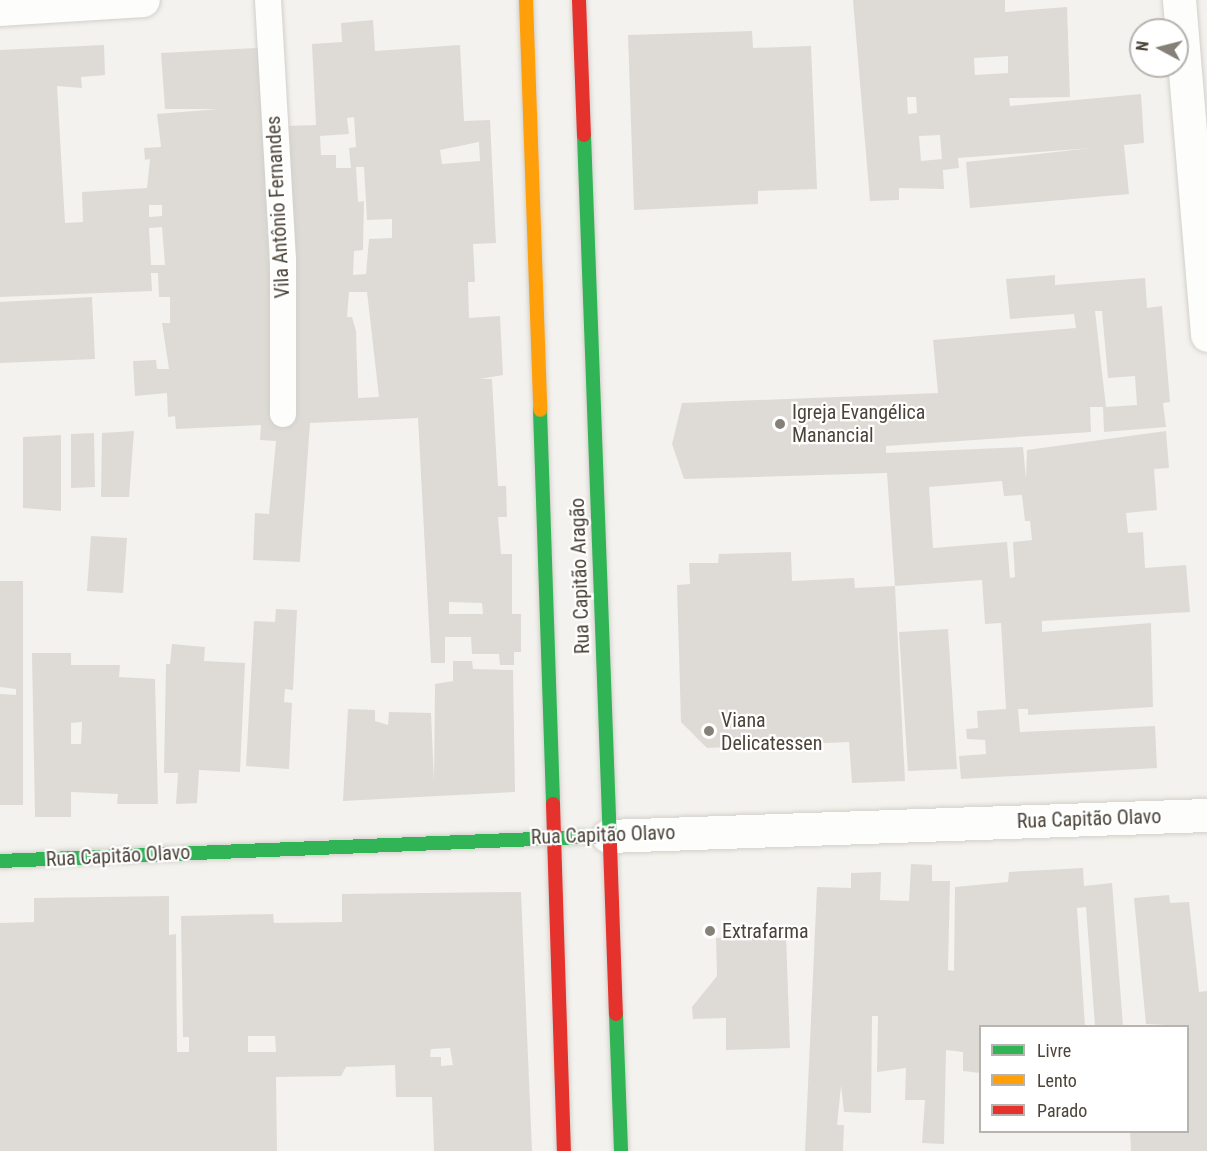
<!DOCTYPE html>
<meta charset="utf-8">
<style>
body{margin:0}
#map{position:relative;width:1207px;height:1151px;overflow:hidden;background:#f4f2ee;font-family:"Roboto Condensed",sans-serif}
div>[style]{position:absolute}
.building>*{inset:0;background:#dedbd6}
.roads{filter:drop-shadow(0 0 2px #d2d0cb) drop-shadow(0 0 2px #d2d0cb)}
.lane>*{height:26px;margin:-13px;padding:0 13px;transform-origin:13px;border-radius:13px;background:#fdfdfc}
.street>*{height:33px;margin:-16.5px;padding:0 16.5px;transform-origin:16.5px;border-radius:16.5px;background:#fdfdfc}
.fast>*{height:14px;margin:-7px;padding:0 7px;transform-origin:7px;border-radius:7px;background:#30b455}
.slow>*{height:14px;margin:-7px;padding:0 7px;transform-origin:7px;border-radius:7px;background:#ff9f0a}
.jam>*{height:14px;margin:-7px;padding:0 7px;transform-origin:7px;border-radius:7px;background:#e5322d}
.dots>*{width:16px;height:16px;translate:-50% -50%;box-sizing:border-box;border:3px solid #fff;border-radius:50%}
span{translate:-50% -50%;white-space:nowrap;text-align:center;line-height:1.15;-webkit-text-stroke:4.5px #fff;paint-order:stroke}
.street-label{font-size:20px;color:#4b4439}
.poi-label{font-size:20px;color:#4b4439}
.left{translate:0 -50%;text-align:left}
.legend{position:absolute;left:979px;top:1025px;width:210px;height:108px;box-sizing:border-box;background:#fff;border:2px solid #b7b4b0;margin:0;padding:8px 10px;list-style:none;font-size:18px;color:#4b4439}
.legend li{display:flex;align-items:center;gap:12px;height:30px}
.legend b{width:30px;border:2px solid #b7b4b0}
.north{position:absolute;left:1129px;top:18px;width:60px;height:60px;box-sizing:border-box;background:#fff;border:2px solid #b7b4b0;border-radius:50%;rotate:277deg;font-size:16px;font-weight:700;line-height:24px;text-align:center;color:#4b4439}
.north::after{content:'';display:block;margin:auto;width:21px;height:27px;background:#868178;clip-path:polygon(50% 0,100% 100%,50% 72%,0 100%)}
</style>
<div id="map">
<div class="building">
<div style="clip-path:polygon(evenodd,853px 0,1005px 0,1005px 12px,1067px 7px,1070px 97px,1009px 98px,1010px 106px,1141px 94px,1144px 143px,1124px 145px,1129px 194px,970px 208px,966px 162px,1091px 148px,958px 158px,959px 168px,943px 170px,944px 189px,899px 188px,899px 200px,870px 201px,853px 0,1008px 56px,1008px 73px,975px 75px,974px 58px,1008px 56px,853px 0,907px 97px,916px 97px,917px 113px,908px 114px,907px 97px,853px 0,940px 135px,942px 159px,921px 161px,919px 136px,940px 135px)"></div>
<div style="clip-path:polygon(evenodd,373px 20px,375px 51px,460px 45px,464px 121px,490px 120px,496px 243px,473px 244px,475px 282px,468px 282px,469px 318px,500px 316px,503px 375px,480px 379px,492px 379px,498px 486px,506px 486px,507px 517px,498px 517px,501px 554px,512px 554px,512px 614px,521px 614px,521px 652px,514px 652px,514px 665px,500px 665px,499px 654px,472px 654px,471px 637px,445px 637px,445px 663px,431px 663px,418px 418px,310px 423px,300px 562px,253px 560px,255px 513px,269px 514px,276px 441px,260px 440px,261px 425px,176px 429px,175px 416px,168px 417px,167px 393px,135px 396px,133px 361px,156px 360px,157px 369px,169px 369px,162px 323px,170px 323px,170px 297px,159px 297px,158px 273px,151px 273px,152px 291px,0 297px,0 50px,104px 45px,105px 75px,81px 77px,82px 88px,57px 86px,65px 223px,83px 222px,82px 192px,147px 188px,150px 159px,145px 160px,144px 148px,161px 147px,157px 114px,218px 109px,165px 109px,161px 53px,258px 48px,271px 175px,265px 175px,271px 292px,288px 126px,316px 125px,312px 44px,342px 42px,341px 23px,373px 20px,354px 117px,356px 147px,349px 148px,351px 168px,336px 168px,336px 155px,321px 155px,320px 136px,349px 134px,347px 118px,354px 117px,373px 20px,479px 142px,480px 161px,442px 164px,440px 150px,479px 142px,373px 20px,356px 167px,364px 167px,367px 220px,392px 219px,392px 238px,369px 239px,366px 274px,353px 275px,354px 251px,363px 250px,364px 201px,358px 202px,356px 167px,373px 20px,149px 205px,162px 205px,162px 216px,149px 217px,149px 205px,373px 20px,162px 227px,165px 265px,151px 265px,149px 228px,162px 227px,373px 20px,349px 292px,367px 292px,379px 397px,358px 398px,356px 331px,352px 317px,347px 317px,349px 292px,373px 20px,449px 602px,482px 603px,483px 614px,449px 614px,449px 602px)"></div>
<div style="clip-path:polygon(752px 31px,753px 48px,811px 46px,817px 189px,758px 191px,758px 204px,634px 210px,628px 35px)"></div>
<div style="clip-path:polygon(evenodd,1055px 275px,1055px 285px,1145px 278px,1147px 308px,1162px 306px,1170px 402px,1163px 403px,1166px 427px,1104px 432px,1103px 407px,1090px 407px,1091px 432px,886px 446px,886px 453px,1023px 447px,1026px 479px,1027px 450px,1166px 431px,1169px 468px,1154px 469px,1157px 510px,1126px 513px,1128px 533px,1143px 532px,1145px 568px,1186px 565px,1190px 612px,1042px 621px,1042px 632px,1151px 623px,1153px 707px,1028px 715px,1028px 709px,1018px 709px,1020px 732px,1155px 726px,1157px 768px,961px 779px,959px 756px,986px 754px,985px 740px,967px 739px,966px 729px,978px 728px,977px 711px,1006px 709px,1001px 623px,985px 624px,982px 580px,895px 586px,887px 473px,684px 479px,672px 444px,682px 403px,938px 393px,933px 340px,1076px 328px,1074px 314px,1010px 319px,1006px 279px,1055px 275px,1095px 311px,1102px 311px,1108px 378px,1135px 376px,1137px 405px,1106px 407px,1095px 311px,1055px 275px,1002px 481px,1004px 496px,1022px 495px,1025px 521px,1030px 521px,1032px 540px,1013px 542px,1015px 577px,1010px 578px,1007px 542px,933px 548px,929px 487px,1002px 481px)"></div>
<div style="clip-path:polygon(92px 297px,95px 359px,0 363px,0 302px)"></div>
<div style="clip-path:polygon(134px 431px,129px 497px,101px 497px,102px 433px)"></div>
<div style="clip-path:polygon(94px 433px,95px 487px,71px 488px,71px 434px)"></div>
<div style="clip-path:polygon(61px 435px,61px 511px,23px 508px,23px 437px)"></div>
<div style="clip-path:polygon(91px 536px,127px 538px,123px 593px,87px 591px)"></div>
<div style="clip-path:polygon(791px 552px,792px 581px,854px 578px,855px 588px,895px 586px,905px 781px,852px 783px,849px 742px,707px 748px,681px 722px,677px 585px,690px 584px,689px 563px,718px 563px,719px 554px)"></div>
<div style="clip-path:polygon(0 581px,23px 581px,23px 805px,0 805px,0 694px,16px 695px,16px 689px,0 687px)"></div>
<div style="clip-path:polygon(276px 609px,297px 610px,293px 690px,285px 689px,284px 702px,292px 703px,289px 769px,246px 766px,254px 621px,275px 622px)"></div>
<div style="clip-path:polygon(948px 629px,957px 769px,908px 771px,899px 632px)"></div>
<div style="clip-path:polygon(172px 644px,205px 647px,204px 661px,245px 663px,240px 772px,199px 770px,197px 803px,176px 804px,178px 773px,164px 773px,166px 664px,170px 664px)"></div>
<div style="clip-path:polygon(evenodd,32px 653px,71px 653px,71px 665px,120px 665px,119px 677px,155px 679px,158px 804px,117px 804px,118px 794px,71px 792px,71px 817px,35px 817px,32px 653px,82px 722px,81px 744px,71px 744px,71px 723px,82px 722px)"></div>
<div style="clip-path:polygon(453px 661px,472px 661px,473px 669px,513px 670px,515px 792px,343px 801px,348px 709px,375px 710px,375px 721px,388px 725px,389px 712px,431px 713px,434px 781px,435px 684px,453px 681px)"></div>
<div style="clip-path:polygon(911px 864px,932px 865px,932px 881px,950px 881px,948px 970px,954px 971px,955px 887px,1008px 882px,1009px 872px,1083px 868px,1084px 886px,1112px 883px,1123px 1026px,1095px 1026px,1086px 907px,1077px 908px,1085px 1026px,981px 1026px,980px 1073px,963px 1071px,963px 1052px,946px 1050px,944px 1144px,922px 1143px,925px 1100px,905px 1100px,906px 1068px,877px 1072px,878px 1016px,872px 1016px,871px 1113px,844px 1112px,841px 1086px,837px 1125px,844px 1125px,843px 1151px,805px 1151px,817px 887px,851px 888px,851px 873px,881px 872px,880px 900px,909px 901px)"></div>
<div style="clip-path:polygon(evenodd,521px 892px,532px 1151px,434px 1151px,432px 1097px,396px 1097px,395px 1065px,346px 1067px,341px 1076px,276px 1077px,277px 1151px,0 1151px,0 923px,34px 922px,34px 898px,169px 896px,169px 935px,176px 934px,177px 1052px,189px 1052px,189px 1037px,183px 1037px,181px 916px,273px 914px,274px 923px,342px 922px,342px 894px,521px 892px,248px 1036px,275px 1036px,276px 1052px,248px 1052px,248px 1036px,521px 892px,450px 1048px,453px 1065px,441px 1066px,441px 1057px,430px 1057px,431px 1049px,450px 1048px)"></div>
<div style="clip-path:polygon(1169px 895px,1170px 903px,1189px 902px,1199px 992px,1207px 991px,1207px 1151px,1131px 1151px,1130px 1132px,1188px 1131px,1188px 1026px,1146px 1024px,1134px 898px)"></div>
<div style="clip-path:polygon(770px 925px,770px 935px,786px 935px,790px 1048px,726px 1050px,726px 1018px,693px 1019px,692px 1007px,717px 976px,716px 938px,728px 937px,727px 926px)"></div>
</div>
<div class="roads">
<div class="lane">
<div style="left:268px;top:0;width:259px;rotate:86.7deg"></div>
<div style="left:283px;top:259px;width:155px;rotate:90deg"></div>
</div>
<div class="street">
<div style="left:1179px;top:0;width:336px;rotate:85.2deg"></div>
<div style="left:0;top:9px;width:143px;rotate:-3.6deg"></div>
<div style="left:608px;top:836px;width:599px;rotate:-2.01deg"></div>
</div>
<div class="fast">
<div style="left:584px;top:135px;width:710px;rotate:87.9deg"></div>
<div style="left:540px;top:410px;width:394px;rotate:88.1deg"></div>
<div style="left:0;top:861px;width:609px;rotate:-2.35deg"></div>
<div style="left:616px;top:1014px;width:137px;rotate:87.9deg"></div>
</div>
<div class="slow">
<div style="left:526px;top:0;width:410px;rotate:88deg"></div>
</div>
<div class="jam">
<div style="left:579px;top:0;width:135px;rotate:87.9deg"></div>
<div style="left:553px;top:804px;width:347px;rotate:88.2deg"></div>
<div style="left:610px;top:845px;width:169px;rotate:88deg"></div>
</div>
</div>
<div class="dots">
<div style="left:780px;top:424px;background:#868178"></div>
<div style="left:709px;top:731px;background:#868178"></div>
<div style="left:710px;top:931px;background:#868178"></div>
</div>
<div class="street-label">
<span style="left:278px;top:207px;rotate:-93deg">Vila Antônio Fernandes</span>
<span style="left:580px;top:576px;rotate:-92deg">Rua Capitão Aragão</span>
<span style="left:1089px;top:819px;rotate:-2deg">Rua Capitão Olavo</span>
<span style="left:603px;top:835px;rotate:-2deg">Rua Capitão Olavo</span>
<span style="left:118px;top:856px;rotate:-3deg">Rua Capitão Olavo</span>
</div>
<div class="poi-label">
<span class="left" style="left:792px;top:424px">Igreja Evangélica<br>Manancial</span>
<span class="left" style="left:721px;top:732px">Viana<br>Delicatessen</span>
<span class="left" style="left:722px;top:931px">Extrafarma</span>
</div>
<ul class="legend">
<li><b style="height:8px;background:#30b455"></b>Livre</li>
<li><b style="height:8px;background:#ff9f0a"></b>Lento</li>
<li><b style="height:8px;background:#e5322d"></b>Parado</li>
</ul>
<div class="north">N</div>
</div>
